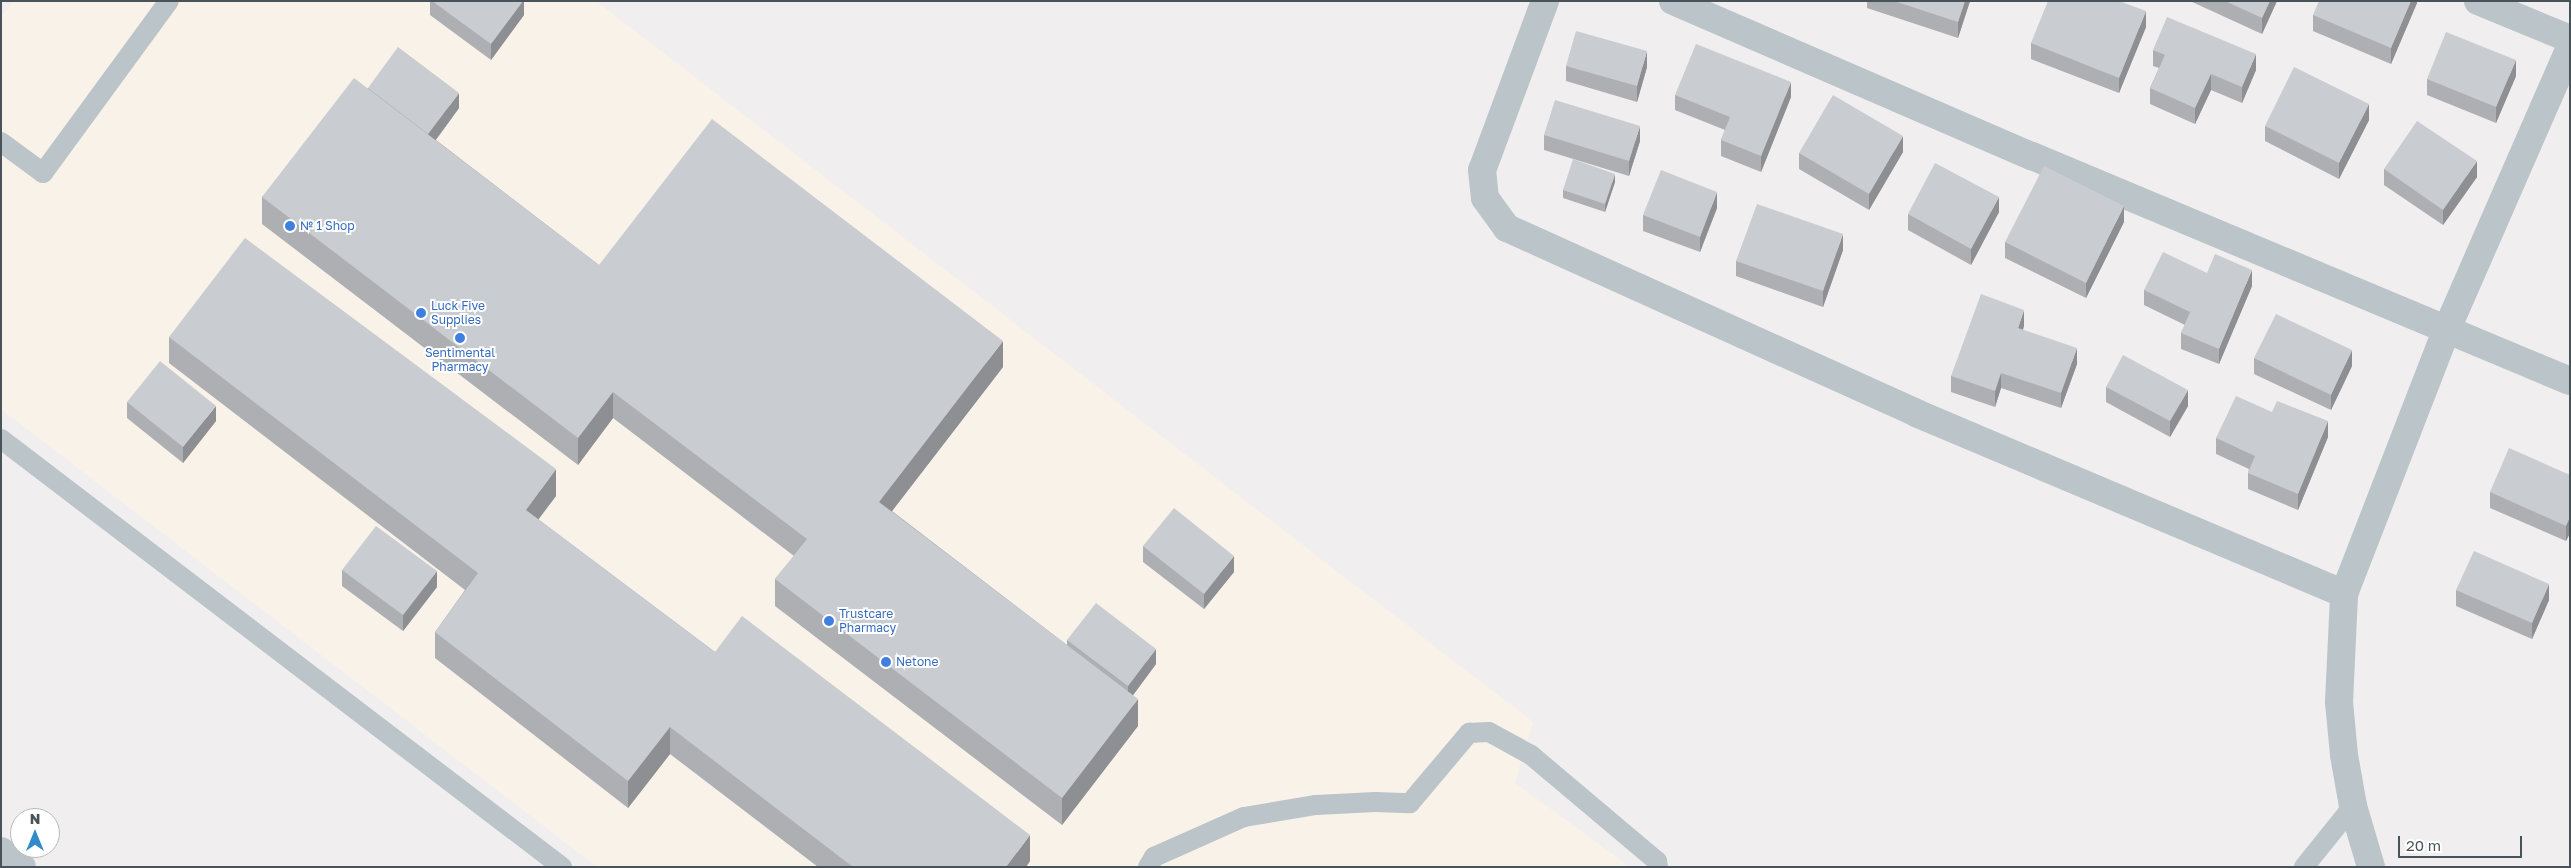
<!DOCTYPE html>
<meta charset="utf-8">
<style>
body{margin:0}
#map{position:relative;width:2571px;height:868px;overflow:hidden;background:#f0eeee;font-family:"Golos Text",sans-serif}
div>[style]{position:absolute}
.commercial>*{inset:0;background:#f9f2e9}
.service>*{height:20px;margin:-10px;padding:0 10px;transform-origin:10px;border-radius:10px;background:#bbc4c9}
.minor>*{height:28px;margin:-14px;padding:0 14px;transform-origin:14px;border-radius:14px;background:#bbc4c9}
.tertiary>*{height:28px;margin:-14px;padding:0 14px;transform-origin:14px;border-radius:14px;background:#bbc4c9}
.wall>*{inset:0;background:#adafb3}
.shaded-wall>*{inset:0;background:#8d8f92}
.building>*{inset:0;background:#c9ccd0}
.dots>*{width:14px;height:14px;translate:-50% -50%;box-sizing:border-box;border:2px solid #fff;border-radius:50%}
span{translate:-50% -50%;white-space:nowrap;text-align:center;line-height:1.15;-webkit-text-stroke:4px #fff;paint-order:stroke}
.shop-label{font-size:12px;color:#366cbe}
.left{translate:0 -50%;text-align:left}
.frame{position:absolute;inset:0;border:2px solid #485459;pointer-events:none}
.north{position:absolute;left:10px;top:808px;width:50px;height:50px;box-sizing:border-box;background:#fff;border:1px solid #b6bbbd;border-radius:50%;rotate:0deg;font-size:14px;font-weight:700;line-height:20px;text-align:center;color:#485459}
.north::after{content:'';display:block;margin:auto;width:18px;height:22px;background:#2f8bca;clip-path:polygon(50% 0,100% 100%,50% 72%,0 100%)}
.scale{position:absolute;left:2398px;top:836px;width:124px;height:22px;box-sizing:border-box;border:2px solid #485459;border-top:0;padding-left:6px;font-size:15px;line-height:18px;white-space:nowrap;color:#485459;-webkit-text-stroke:4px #fff;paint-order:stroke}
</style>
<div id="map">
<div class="commercial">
<div style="clip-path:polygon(14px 1px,596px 1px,1533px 722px,1515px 783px,1625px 863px,1626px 867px,597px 867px,1px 409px,1px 17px)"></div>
</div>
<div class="service">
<div style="left:1px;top:142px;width:52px;rotate:36.4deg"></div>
<div style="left:43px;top:173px;width:213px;rotate:-53.8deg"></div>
<div style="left:1px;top:439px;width:706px;rotate:37.34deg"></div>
<div style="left:1148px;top:867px;width:12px;rotate:-59deg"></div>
<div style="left:1154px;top:857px;width:98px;rotate:-24deg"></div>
<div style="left:1244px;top:817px;width:73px;rotate:-9.5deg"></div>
<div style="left:1316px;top:805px;width:59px;rotate:-2.9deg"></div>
<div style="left:1375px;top:802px;width:35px;rotate:2deg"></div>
<div style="left:1410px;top:803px;width:92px;rotate:-49.9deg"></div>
<div style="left:1469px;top:733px;width:20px;rotate:-3deg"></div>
<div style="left:1489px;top:732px;width:48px;rotate:28.7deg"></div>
<div style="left:1531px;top:755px;width:165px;rotate:40.1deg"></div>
<div style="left:1657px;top:861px;width:6px;rotate:81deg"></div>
<div style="left:2304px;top:867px;width:78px;rotate:-51.2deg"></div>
</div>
<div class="minor">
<div style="left:1545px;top:1px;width:180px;rotate:110.4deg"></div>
<div style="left:1482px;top:170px;width:28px;rotate:84deg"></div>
<div style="left:1485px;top:198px;width:37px;rotate:54deg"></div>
<div style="left:1507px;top:228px;width:449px;rotate:24.3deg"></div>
<div style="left:1916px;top:413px;width:465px;rotate:22.9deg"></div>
<div style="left:1673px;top:1px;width:391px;rotate:23.4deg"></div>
<div style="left:2032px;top:156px;width:583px;rotate:22.7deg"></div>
<div style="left:2478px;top:1px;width:100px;rotate:22.4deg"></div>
<div style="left:2371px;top:867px;width:64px;rotate:-106.4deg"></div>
<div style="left:2353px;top:806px;width:52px;rotate:-100deg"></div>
<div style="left:2344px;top:755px;width:53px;rotate:-95.4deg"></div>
<div style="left:2339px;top:702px;width:108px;rotate:-87.3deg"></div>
<div style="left:2344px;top:594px;width:284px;rotate:-68.8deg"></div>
<div style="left:2447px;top:329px;width:307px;rotate:-66.4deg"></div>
</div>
<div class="tertiary">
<div style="left:1px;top:851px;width:26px;rotate:37deg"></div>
</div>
<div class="wall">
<div style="clip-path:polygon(430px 1px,524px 1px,524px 15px,491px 60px,430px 15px)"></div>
<div style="clip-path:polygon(1867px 1px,1970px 1px,1958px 38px,1867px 8px)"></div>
<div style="clip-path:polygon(2190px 1px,2277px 1px,2262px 34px)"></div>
<div style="clip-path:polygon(2417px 1px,2417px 3px,2391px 64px,2313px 31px,2313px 15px)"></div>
<div style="clip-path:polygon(2146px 27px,2119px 93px,2031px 59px,2031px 43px)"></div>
<div style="clip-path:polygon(2153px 50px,2256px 70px,2242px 103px,2211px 90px,2195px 124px,2150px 104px,2150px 88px,2159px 68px,2153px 66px)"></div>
<div style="clip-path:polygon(1566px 66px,1647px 67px,1637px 102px,1566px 81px)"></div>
<div style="clip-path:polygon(2516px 76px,2496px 123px,2427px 95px,2427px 79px)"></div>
<div style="clip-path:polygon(368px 88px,459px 108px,436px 140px,599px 265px,1003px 367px,892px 511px,1067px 645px,1067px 640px,1156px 664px,1133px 695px,1138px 726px,1062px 825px,775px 606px,775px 579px,794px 556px,613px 418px,578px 465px,262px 224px,262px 197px)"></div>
<div style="clip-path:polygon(1675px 95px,1791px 97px,1761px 172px,1721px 156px,1721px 140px,1725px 130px,1675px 110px)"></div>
<div style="clip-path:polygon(2369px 120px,2339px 179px,2265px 141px,2265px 126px)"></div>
<div style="clip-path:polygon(1544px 135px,1640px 141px,1629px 176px,1544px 150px)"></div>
<div style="clip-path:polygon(1903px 152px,1869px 210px,1799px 169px,1799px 153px)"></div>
<div style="clip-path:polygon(2384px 169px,2477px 177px,2443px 225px,2384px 185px)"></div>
<div style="clip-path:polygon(1615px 182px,1605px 212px,1563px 198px,1563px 190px)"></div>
<div style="clip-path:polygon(1717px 208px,1700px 252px,1643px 231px,1643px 215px)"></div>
<div style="clip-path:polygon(1999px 212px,1971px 265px,1908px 230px,1908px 214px)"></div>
<div style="clip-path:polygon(2124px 222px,2086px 298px,2005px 258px,2005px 242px)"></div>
<div style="clip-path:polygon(1843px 250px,1823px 307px,1736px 276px,1736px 261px)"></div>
<div style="clip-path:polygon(2207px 273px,2252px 286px,2219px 364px,2181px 349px,2181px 333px,2185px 325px,2144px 305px,2144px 290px)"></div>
<div style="clip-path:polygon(2024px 326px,2023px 330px,2077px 364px,2061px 408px,2001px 388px,1995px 407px,1951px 392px,1951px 376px)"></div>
<div style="clip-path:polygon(169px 337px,556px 496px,538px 519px,715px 652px,1030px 861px,1026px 867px,818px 867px,670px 754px,628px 808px,435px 658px,435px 632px,465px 590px,169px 363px)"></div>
<div style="clip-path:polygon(2254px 358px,2352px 366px,2331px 410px,2254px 374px)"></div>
<div style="clip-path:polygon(2106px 387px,2188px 406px,2170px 437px,2106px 402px)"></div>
<div style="clip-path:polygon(127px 402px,216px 421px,183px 463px,127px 418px)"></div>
<div style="clip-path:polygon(2328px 437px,2298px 510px,2248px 489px,2248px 473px,2249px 469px,2216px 454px,2216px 438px)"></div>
<div style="clip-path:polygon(2570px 475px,2570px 533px,2566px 541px,2490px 508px,2490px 492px)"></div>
<div style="clip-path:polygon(1143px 546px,1234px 572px,1204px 609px,1143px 562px)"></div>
<div style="clip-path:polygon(342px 570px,437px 587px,403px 631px,342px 586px)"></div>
<div style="clip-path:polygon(2456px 590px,2549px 600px,2532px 639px,2456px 606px)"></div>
</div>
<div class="shaded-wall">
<div style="clip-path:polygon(523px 1px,524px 1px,524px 15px,491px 60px,491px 44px)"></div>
<div style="clip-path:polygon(1965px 1px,1970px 1px,1958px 38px,1958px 22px)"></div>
<div style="clip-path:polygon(2270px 1px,2277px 1px,2262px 34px,2262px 18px)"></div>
<div style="clip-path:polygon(2411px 1px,2417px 1px,2417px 3px,2391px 64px,2391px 48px)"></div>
<div style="clip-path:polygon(2146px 11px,2146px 27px,2119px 93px,2119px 78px)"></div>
<div style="clip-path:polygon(1647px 51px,1647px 67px,1637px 102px,1637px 86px)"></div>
<div style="clip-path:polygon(2256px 54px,2256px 70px,2242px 103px,2242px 87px)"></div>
<div style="clip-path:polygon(2516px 60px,2516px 76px,2496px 123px,2496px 107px)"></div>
<div style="clip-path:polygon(2211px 74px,2211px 90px,2195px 124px,2195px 108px)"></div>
<div style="clip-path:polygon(1791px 82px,1791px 97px,1761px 172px,1761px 156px)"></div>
<div style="clip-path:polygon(459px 93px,459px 108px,426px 153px,426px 137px)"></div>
<div style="clip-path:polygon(2369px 104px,2369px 120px,2339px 179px,2339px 163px)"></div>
<div style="clip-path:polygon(1640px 126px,1640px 141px,1629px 176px,1629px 161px)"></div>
<div style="clip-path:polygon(1903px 136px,1903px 152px,1869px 210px,1869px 194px)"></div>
<div style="clip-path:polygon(2477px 161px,2477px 177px,2443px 225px,2443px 210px)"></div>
<div style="clip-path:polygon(1615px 174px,1615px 182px,1605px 212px,1605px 204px)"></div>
<div style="clip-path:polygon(1717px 192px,1717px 208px,1700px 252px,1700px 237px)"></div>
<div style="clip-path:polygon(1999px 197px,1999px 212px,1971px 265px,1971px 249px)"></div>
<div style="clip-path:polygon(2124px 206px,2124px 222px,2086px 298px,2086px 283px)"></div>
<div style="clip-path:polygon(1843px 234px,1843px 250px,1823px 307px,1823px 291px)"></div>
<div style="clip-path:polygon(2252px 270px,2252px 286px,2219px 364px,2219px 349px)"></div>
<div style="clip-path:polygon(2024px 310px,2024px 326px,2018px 344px,2018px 328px)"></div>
<div style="clip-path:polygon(1003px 341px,1003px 367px,879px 528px,879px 502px)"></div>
<div style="clip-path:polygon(2077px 348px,2077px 364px,2061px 408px,2061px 393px)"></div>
<div style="clip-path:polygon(2352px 350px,2352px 366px,2331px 410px,2331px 395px)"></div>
<div style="clip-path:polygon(2001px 373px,2001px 388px,1995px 407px,1995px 391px)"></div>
<div style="clip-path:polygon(2188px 390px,2188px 406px,2170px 437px,2170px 421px)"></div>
<div style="clip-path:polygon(613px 392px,613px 418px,578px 465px,578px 438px)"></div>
<div style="clip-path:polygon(216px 406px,216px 421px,183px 463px,183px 447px)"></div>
<div style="clip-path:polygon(2328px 421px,2328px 437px,2298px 510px,2298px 494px)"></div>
<div style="clip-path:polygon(556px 469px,556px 496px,526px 536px,526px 510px)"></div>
<div style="clip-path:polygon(2570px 517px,2570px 533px,2566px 541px,2566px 526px)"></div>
<div style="clip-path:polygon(1234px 556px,1234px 572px,1204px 609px,1204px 594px)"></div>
<div style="clip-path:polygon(437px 571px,437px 587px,403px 631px,403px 615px)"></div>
<div style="clip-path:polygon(2549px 584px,2549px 600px,2532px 639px,2532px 623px)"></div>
<div style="clip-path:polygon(1156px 649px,1156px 664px,1128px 702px,1128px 686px)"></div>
<div style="clip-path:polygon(1138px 699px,1138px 726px,1062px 825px,1062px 798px)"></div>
<div style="clip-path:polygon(670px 727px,670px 754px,628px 808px,628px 781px)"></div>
<div style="clip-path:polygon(1030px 835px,1030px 861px,1026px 867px,1006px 867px)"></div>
</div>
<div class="building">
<div style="clip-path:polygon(432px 1px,523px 1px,491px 44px)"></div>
<div style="clip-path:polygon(1894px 1px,1965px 1px,1958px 22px)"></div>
<div style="clip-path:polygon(2048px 1px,2119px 1px,2146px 11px,2119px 78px,2031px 43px)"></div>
<div style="clip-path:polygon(2225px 1px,2270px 1px,2262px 18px)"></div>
<div style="clip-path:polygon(2319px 1px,2411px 1px,2391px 48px,2313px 15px)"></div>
<div style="clip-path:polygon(2167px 17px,2256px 54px,2242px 87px,2211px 74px,2195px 108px,2150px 88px,2165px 55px,2153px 50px)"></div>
<div style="clip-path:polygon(1576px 31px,1647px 51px,1637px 86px,1566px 66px)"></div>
<div style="clip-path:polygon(2446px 32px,2516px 60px,2496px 107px,2427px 79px)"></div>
<div style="clip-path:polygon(1696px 44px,1791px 82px,1761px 156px,1721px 140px,1730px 117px,1675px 95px)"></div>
<div style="clip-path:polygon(398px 47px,459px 93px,428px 134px,368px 88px)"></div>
<div style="clip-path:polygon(2294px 67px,2369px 104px,2339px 163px,2265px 126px)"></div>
<div style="clip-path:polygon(354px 78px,599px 265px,712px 119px,1003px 341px,879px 502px,1138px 699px,1062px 798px,775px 579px,807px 539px,613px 392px,578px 438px,262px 197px)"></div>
<div style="clip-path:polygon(1833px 95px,1903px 136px,1869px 194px,1799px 153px)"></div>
<div style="clip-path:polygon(1555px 100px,1640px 126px,1629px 161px,1544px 135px)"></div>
<div style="clip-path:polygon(2417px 121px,2477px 161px,2443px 210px,2384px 169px)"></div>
<div style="clip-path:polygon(1573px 159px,1615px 174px,1605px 204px,1563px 190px)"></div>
<div style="clip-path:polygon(1935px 163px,1999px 197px,1971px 249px,1908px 214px)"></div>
<div style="clip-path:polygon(2044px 166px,2124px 206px,2086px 283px,2005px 242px)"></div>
<div style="clip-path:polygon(1661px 170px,1717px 192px,1700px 237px,1643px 215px)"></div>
<div style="clip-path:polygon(1757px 204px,1843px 234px,1823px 291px,1736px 261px)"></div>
<div style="clip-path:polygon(245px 238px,556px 469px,526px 510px,715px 652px,742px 616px,1030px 835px,1006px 867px,853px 867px,670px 727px,628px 781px,435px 632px,478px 573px,169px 337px)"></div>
<div style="clip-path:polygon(2163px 252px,2207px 273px,2215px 254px,2252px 270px,2219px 349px,2181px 333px,2190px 312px,2144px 290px)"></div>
<div style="clip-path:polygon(1981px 294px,2024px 310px,2018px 328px,2077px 348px,2061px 393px,2001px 373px,1995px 391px,1951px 376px)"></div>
<div style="clip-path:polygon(2276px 314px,2352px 350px,2331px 395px,2254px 358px)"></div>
<div style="clip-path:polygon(2123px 355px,2188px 390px,2170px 421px,2106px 387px)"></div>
<div style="clip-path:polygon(160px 361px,216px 406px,183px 447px,127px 402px)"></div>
<div style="clip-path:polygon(2236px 396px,2272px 412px,2277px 401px,2328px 421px,2298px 494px,2248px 473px,2255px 456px,2216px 438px)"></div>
<div style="clip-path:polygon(2509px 448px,2570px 475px,2570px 517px,2566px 526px,2490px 492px)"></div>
<div style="clip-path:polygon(1174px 508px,1234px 556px,1204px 594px,1143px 546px)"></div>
<div style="clip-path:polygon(376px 526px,437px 571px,403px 615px,342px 570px)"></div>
<div style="clip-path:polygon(2474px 551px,2549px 584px,2532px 623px,2456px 590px)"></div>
<div style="clip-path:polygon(1096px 603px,1156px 649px,1128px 686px,1067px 640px)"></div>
</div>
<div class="dots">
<div style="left:290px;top:226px;background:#3f7fe0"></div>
<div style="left:421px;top:313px;background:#3f7fe0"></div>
<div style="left:460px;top:338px;background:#3f7fe0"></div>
<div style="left:829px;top:621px;background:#3f7fe0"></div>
<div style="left:886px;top:662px;background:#3f7fe0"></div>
</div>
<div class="shop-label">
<span class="left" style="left:300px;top:226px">№ 1 Shop</span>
<span class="left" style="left:431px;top:313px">Luck Five<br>Supplies</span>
<span style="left:460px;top:360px">Sentimental<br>Pharmacy</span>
<span class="left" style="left:839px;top:621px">Trustcare<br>Pharmacy</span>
<span class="left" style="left:896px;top:662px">Netone</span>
</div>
<div class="frame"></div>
<div class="north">N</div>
<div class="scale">20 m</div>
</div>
